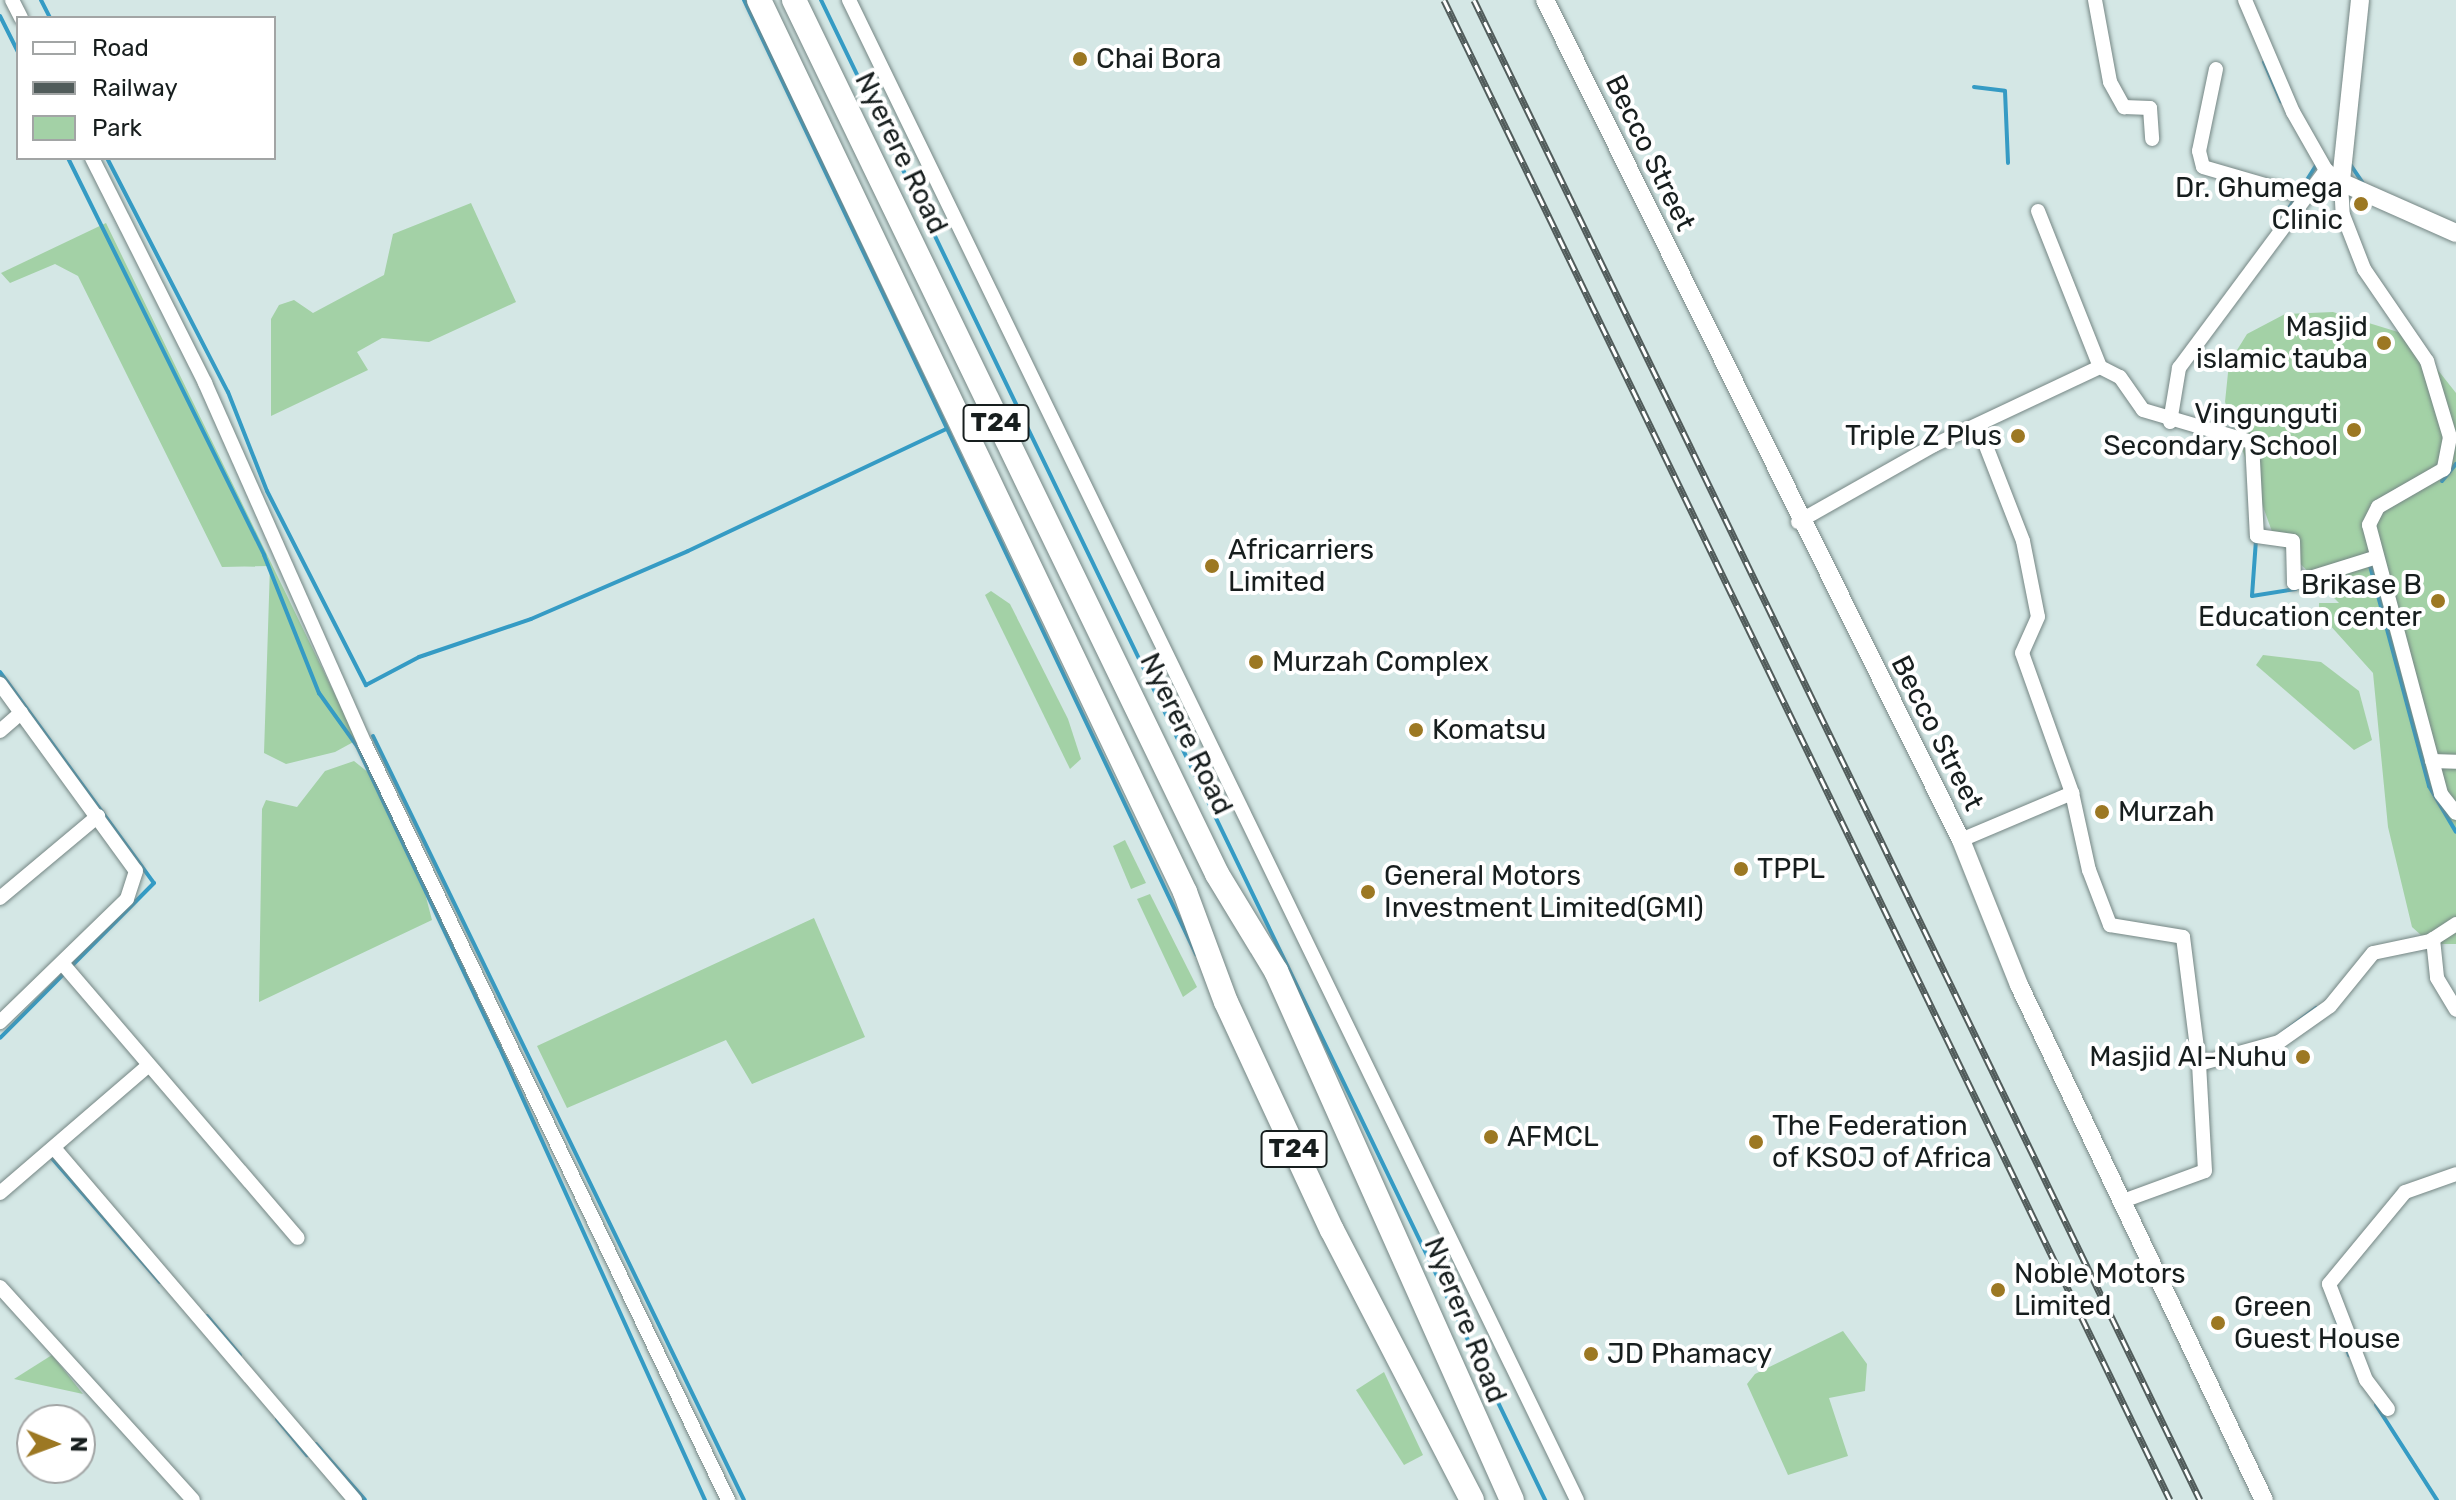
<!DOCTYPE html>
<style>
body{margin:0}
#map{position:relative;width:2456px;height:1500px;overflow:hidden;background:#d4e7e5;font-family:Rubik,sans-serif}
div>[style]{position:absolute}
.green>*{inset:0;background:#a3d1a6}
.stream>*{height:4px;margin:-2px;padding:0 2px;transform-origin:2px;border-radius:2px;background:#359bc4}
.roads{filter:drop-shadow(0 0 2px #758684) drop-shadow(0 0 2px #758684)}
.minor>*{height:14px;margin:-7px;padding:0 7px;transform-origin:7px;border-radius:7px;background:#fff}
.tertiary>*{height:18px;margin:-9px;padding:0 9px;transform-origin:9px;border-radius:9px;background:#fff}
.trunk>*{height:24px;margin:-12px;padding:0 12px;transform-origin:12px;border-radius:12px;background:#fff}
.rail>*{height:7px;margin-top:-3.5px;transform-origin:0;background:repeating-linear-gradient(90deg,#fff 0 12px,#515c5b 0 24px);box-sizing:border-box;border-block:2px solid #515c5b}
.dots>*{width:22px;height:22px;translate:-50% -50%;box-sizing:border-box;border:4px solid #fff;border-radius:50%}
span{translate:-50% -50%;white-space:nowrap;text-align:center;line-height:1.15;-webkit-text-stroke:8px #fff;paint-order:stroke}
.shield-label span{padding:2px 6px;background:#fff;border:2px solid;border-radius:6px;-webkit-text-stroke-width:0}
.shield-label{font-size:26px;color:#171e1e;font-weight:700}
.poi-label{font-size:28px;color:#171e1e}
.left{translate:0 -50%;text-align:left}
.right{translate:-100% -50%;text-align:right}
.street-label{font-size:28px;color:#171e1e}
.legend{position:absolute;left:16px;top:16px;width:260px;height:144px;box-sizing:border-box;background:#fff;border:2px solid #a2a5a5;margin:0;padding:10px 14px;list-style:none;font-size:24px;color:#171e1e}
.legend li{display:flex;align-items:center;gap:16px;height:40px}
.legend b{width:40px;border:2px solid #a2a5a5}
.north{position:absolute;left:16px;top:1404px;width:80px;height:80px;box-sizing:border-box;background:#fff;border:2px solid #a2a5a5;border-radius:50%;rotate:91deg;font-size:22px;font-weight:700;line-height:32px;text-align:center;color:#171e1e}
.north::after{content:'';display:block;margin:auto;width:28px;height:36px;background:#9c7823;clip-path:polygon(50% 0,100% 100%,50% 72%,0 100%)}
</style>
<div id="map">
<div class="green">
<div style="clip-path:polygon(471px 203px,516px 302px,429px 342px,382px 338px,357px 352px,368px 370px,271px 416px,271px 319px,279px 305px,294px 300px,313px 313px,384px 275px,393px 234px)"></div>
<div style="clip-path:polygon(106px 223px,357px 740px,335px 752px,286px 764px,264px 753px,270px 566px,222px 567px,78px 276px,55px 264px,10px 283px,1px 273px)"></div>
<div style="clip-path:polygon(2333px 312px,2411px 336px,2456px 393px,2456px 944px,2431px 944px,2412px 927px,2388px 827px,2373px 673px,2319px 613px,2319px 603px,2339px 603px,2274px 537px,2225px 402px,2229px 363px,2247px 334px,2285px 314px)"></div>
<div style="clip-path:polygon(991px 591px,1010px 604px,1068px 719px,1081px 759px,1070px 769px,985px 595px)"></div>
<div style="clip-path:polygon(2263px 655px,2321px 662px,2359px 691px,2372px 740px,2354px 750px,2256px 665px)"></div>
<div style="clip-path:polygon(354px 761px,374px 777px,417px 863px,432px 920px,259px 1002px,262px 809px,266px 800px,297px 807px,325px 771px)"></div>
<div style="clip-path:polygon(1125px 840px,1146px 883px,1131px 889px,1113px 846px)"></div>
<div style="clip-path:polygon(1150px 894px,1197px 987px,1183px 997px,1137px 899px)"></div>
<div style="clip-path:polygon(814px 918px,865px 1037px,752px 1084px,726px 1040px,567px 1108px,537px 1046px)"></div>
<div style="clip-path:polygon(1843px 1331px,1867px 1364px,1865px 1391px,1829px 1398px,1848px 1456px,1788px 1475px,1747px 1384px,1755px 1374px)"></div>
<div style="clip-path:polygon(52px 1355px,83px 1394px,14px 1379px)"></div>
<div style="clip-path:polygon(1384px 1372px,1423px 1455px,1404px 1465px,1356px 1390px)"></div>
</div>
<div class="stream">
<div style="left:41px;top:0;width:20px;rotate:63deg"></div>
<div style="left:744px;top:0;width:1056px;rotate:64.65deg"></div>
<div style="left:821px;top:0;width:1666px;rotate:64.23deg"></div>
<div style="left:0;top:16px;width:40px;rotate:63.4deg"></div>
<div style="left:2264px;top:62px;width:43px;rotate:66.4deg"></div>
<div style="left:1974px;top:87px;width:31px;rotate:7deg"></div>
<div style="left:2005px;top:91px;width:72px;rotate:87.6deg"></div>
<div style="left:68px;top:158px;width:443px;rotate:63.7deg"></div>
<div style="left:264px;top:555px;width:149px;rotate:68.3deg"></div>
<div style="left:319px;top:693px;width:65px;rotate:54.4deg"></div>
<div style="left:357px;top:746px;width:332px;rotate:64.7deg"></div>
<div style="left:499px;top:1046px;width:499px;rotate:65.6deg"></div>
<div style="left:107px;top:158px;width:263px;rotate:62.7deg"></div>
<div style="left:228px;top:392px;width:106px;rotate:68.5deg"></div>
<div style="left:267px;top:491px;width:218px;rotate:63deg"></div>
<div style="left:366px;top:685px;width:60px;rotate:-27.8deg"></div>
<div style="left:419px;top:657px;width:118px;rotate:-18.7deg"></div>
<div style="left:531px;top:619px;width:171px;rotate:-23.4deg"></div>
<div style="left:688px;top:551px;width:285px;rotate:-25.3deg"></div>
<div style="left:2350px;top:164px;width:23px;rotate:56deg"></div>
<div style="left:2286px;top:213px;width:58px;rotate:-57.7deg"></div>
<div style="left:2442px;top:481px;width:22px;rotate:-51deg"></div>
<div style="left:2256px;top:540px;width:56px;rotate:94.1deg"></div>
<div style="left:2252px;top:596px;width:44px;rotate:-9.2deg"></div>
<div style="left:2369px;top:562px;width:232px;rotate:75deg"></div>
<div style="left:2429px;top:786px;width:53px;rotate:59.6deg"></div>
<div style="left:0;top:672px;width:261px;rotate:53.9deg"></div>
<div style="left:154px;top:883px;width:218px;rotate:134.8deg"></div>
<div style="left:373px;top:736px;width:849px;rotate:64.1deg"></div>
<div style="left:2276px;top:1038px;width:50px;rotate:-36.9deg"></div>
<div style="left:50px;top:1156px;width:167px;rotate:48.9deg"></div>
<div style="left:2327px;top:1290px;width:69px;rotate:71.3deg"></div>
<div style="left:207px;top:1316px;width:51px;rotate:49.8deg"></div>
<div style="left:2376px;top:1405px;width:113px;rotate:57.3deg"></div>
<div style="left:277px;top:1419px;width:47px;rotate:50.2deg"></div>
<div style="left:316px;top:1444px;width:74px;rotate:48.8deg"></div>
</div>
<div class="roads">
<div class="minor">
<div style="left:12px;top:0;width:20px;rotate:63deg"></div>
<div style="left:849px;top:0;width:1667px;rotate:64.11deg"></div>
<div style="left:2095px;top:0;width:83px;rotate:79.6deg"></div>
<div style="left:2110px;top:82px;width:29px;rotate:61deg"></div>
<div style="left:2124px;top:107px;width:26px;rotate:2deg"></div>
<div style="left:2150px;top:108px;width:31px;rotate:86deg"></div>
<div style="left:2245px;top:0;width:122px;rotate:66.8deg"></div>
<div style="left:2293px;top:112px;width:67px;rotate:60.4deg"></div>
<div style="left:2326px;top:170px;width:19px;rotate:39deg"></div>
<div style="left:2341px;top:182px;width:33px;rotate:87deg"></div>
<div style="left:2343px;top:215px;width:58px;rotate:68.7deg"></div>
<div style="left:2364px;top:269px;width:112px;rotate:55.6deg"></div>
<div style="left:2427px;top:361px;width:79px;rotate:73.2deg"></div>
<div style="left:2450px;top:437px;width:33px;rotate:101deg"></div>
<div style="left:2444px;top:469px;width:76px;rotate:150.1deg"></div>
<div style="left:2378px;top:507px;width:20px;rotate:117deg"></div>
<div style="left:2369px;top:525px;width:278px;rotate:75deg"></div>
<div style="left:2441px;top:794px;width:24px;rotate:52deg"></div>
<div style="left:2216px;top:69px;width:84px;rotate:101.7deg"></div>
<div style="left:2199px;top:151px;width:16px;rotate:76deg"></div>
<div style="left:2203px;top:167px;width:104px;rotate:16.2deg"></div>
<div style="left:92px;top:158px;width:252px;rotate:63.3deg"></div>
<div style="left:205px;top:383px;width:395px;rotate:66.1deg"></div>
<div style="left:365px;top:744px;width:839px;rotate:64.35deg"></div>
<div style="left:2038px;top:211px;width:168px;rotate:68.3deg"></div>
<div style="left:2100px;top:367px;width:22px;rotate:27deg"></div>
<div style="left:2120px;top:377px;width:40px;rotate:55.1deg"></div>
<div style="left:2143px;top:410px;width:114px;rotate:16.4deg"></div>
<div style="left:2252px;top:442px;width:94px;rotate:87deg"></div>
<div style="left:2257px;top:536px;width:36px;rotate:8deg"></div>
<div style="left:2293px;top:541px;width:42px;rotate:88.6deg"></div>
<div style="left:2294px;top:583px;width:84px;rotate:-17.4deg"></div>
<div style="left:2170px;top:422px;width:55px;rotate:-80.5deg"></div>
<div style="left:2179px;top:368px;width:247px;rotate:-53.4deg"></div>
<div style="left:1979px;top:428px;width:121px;rotate:68.7deg"></div>
<div style="left:2023px;top:541px;width:77px;rotate:78.8deg"></div>
<div style="left:2038px;top:617px;width:39px;rotate:114deg"></div>
<div style="left:2022px;top:653px;width:149px;rotate:70.3deg"></div>
<div style="left:2072px;top:793px;width:79px;rotate:77.6deg"></div>
<div style="left:2089px;top:870px;width:59px;rotate:69.1deg"></div>
<div style="left:2110px;top:925px;width:74px;rotate:9.3deg"></div>
<div style="left:2183px;top:937px;width:128px;rotate:82.8deg"></div>
<div style="left:1798px;top:522px;width:156px;rotate:-29.5deg"></div>
<div style="left:1934px;top:445px;width:183px;rotate:-25.2deg"></div>
<div style="left:0;top:684px;width:231px;rotate:54deg"></div>
<div style="left:136px;top:871px;width:29px;rotate:108deg"></div>
<div style="left:127px;top:899px;width:177px;rotate:135.9deg"></div>
<div style="left:0;top:731px;width:28px;rotate:-41deg"></div>
<div style="left:2432px;top:761px;width:24px;rotate:2deg"></div>
<div style="left:1961px;top:840px;width:121px;rotate:-22.9deg"></div>
<div style="left:0;top:898px;width:128px;rotate:-39.9deg"></div>
<div style="left:2433px;top:939px;width:39px;rotate:84deg"></div>
<div style="left:2437px;top:978px;width:37px;rotate:59deg"></div>
<div style="left:62px;top:963px;width:362px;rotate:49.4deg"></div>
<div style="left:55px;top:1149px;width:462px;rotate:49.5deg"></div>
<div style="left:0;top:1193px;width:196px;rotate:-40.7deg"></div>
<div style="left:2123px;top:1201px;width:87px;rotate:-20.1deg"></div>
<div style="left:2205px;top:1171px;width:107px;rotate:-93.2deg"></div>
<div style="left:2199px;top:1064px;width:83px;rotate:-15.4deg"></div>
<div style="left:2279px;top:1042px;width:62px;rotate:-35.2deg"></div>
<div style="left:2330px;top:1006px;width:68px;rotate:-50.9deg"></div>
<div style="left:2373px;top:953px;width:58px;rotate:-11.9deg"></div>
<div style="left:2430px;top:941px;width:31px;rotate:-33deg"></div>
<div style="left:0;top:1287px;width:287px;rotate:47.8deg"></div>
<div style="left:2388px;top:1409px;width:36px;rotate:-127deg"></div>
<div style="left:2366px;top:1380px;width:103px;rotate:-111.1deg"></div>
<div style="left:2329px;top:1284px;width:119px;rotate:-50.4deg"></div>
<div style="left:2405px;top:1192px;width:54px;rotate:-19.4deg"></div>
</div>
<div class="tertiary">
<div style="left:1545px;top:0;width:937px;rotate:63.65deg"></div>
<div style="left:1961px;top:840px;width:156px;rotate:68.2deg"></div>
<div style="left:2019px;top:985px;width:570px;rotate:64.56deg"></div>
<div style="left:2360px;top:0;width:183px;rotate:96deg"></div>
<div style="left:2341px;top:182px;width:126px;rotate:23.9deg"></div>
</div>
<div class="trunk">
<div style="left:759px;top:0;width:989px;rotate:64.47deg"></div>
<div style="left:1185px;top:892px;width:117px;rotate:69.6deg"></div>
<div style="left:1226px;top:1002px;width:251px;rotate:65.1deg"></div>
<div style="left:1332px;top:1230px;width:304px;rotate:62.6deg"></div>
<div style="left:794px;top:0;width:971px;rotate:64.17deg"></div>
<div style="left:1217px;top:874px;width:114px;rotate:58.7deg"></div>
<div style="left:1276px;top:971px;width:579px;rotate:65.96deg"></div>
</div>
</div>
<div class="rail">
<div style="left:1444px;top:0;width:1666px;rotate:64.17deg"></div>
<div style="left:1474px;top:0;width:1666px;rotate:64.17deg"></div>
</div>
<div class="dots">
<div style="left:1080px;top:59px;background:#9c7823"></div>
<div style="left:2361px;top:204px;background:#9c7823"></div>
<div style="left:2384px;top:343px;background:#9c7823"></div>
<div style="left:2354px;top:430px;background:#9c7823"></div>
<div style="left:2018px;top:436px;background:#9c7823"></div>
<div style="left:1212px;top:566px;background:#9c7823"></div>
<div style="left:2438px;top:601px;background:#9c7823"></div>
<div style="left:1256px;top:662px;background:#9c7823"></div>
<div style="left:1416px;top:730px;background:#9c7823"></div>
<div style="left:2102px;top:812px;background:#9c7823"></div>
<div style="left:1741px;top:869px;background:#9c7823"></div>
<div style="left:1368px;top:892px;background:#9c7823"></div>
<div style="left:2303px;top:1057px;background:#9c7823"></div>
<div style="left:1491px;top:1137px;background:#9c7823"></div>
<div style="left:1756px;top:1142px;background:#9c7823"></div>
<div style="left:1998px;top:1290px;background:#9c7823"></div>
<div style="left:2218px;top:1323px;background:#9c7823"></div>
<div style="left:1591px;top:1354px;background:#9c7823"></div>
</div>
<div class="shield-label">
<span style="left:996px;top:423px">T24</span>
<span style="left:1294px;top:1149px">T24</span>
</div>
<div class="poi-label">
<span class="left" style="left:1096px;top:59px">Chai Bora</span>
<span class="right" style="left:2343px;top:204px">Dr. Ghumega<br>Clinic</span>
<span class="right" style="left:2368px;top:343px">Masjid<br>islamic tauba</span>
<span class="right" style="left:2338px;top:430px">Vingunguti<br>Secondary School</span>
<span class="right" style="left:2002px;top:436px">Triple Z Plus</span>
<span class="left" style="left:1228px;top:566px">Africarriers<br>Limited</span>
<span class="right" style="left:2422px;top:601px">Brikase B<br>Education center</span>
<span class="left" style="left:1272px;top:662px">Murzah Complex</span>
<span class="left" style="left:1432px;top:730px">Komatsu</span>
<span class="left" style="left:2118px;top:812px">Murzah</span>
<span class="left" style="left:1757px;top:869px">TPPL</span>
<span class="left" style="left:1384px;top:892px">General Motors<br>Investment Limited(GMI)</span>
<span class="right" style="left:2287px;top:1057px">Masjid Al-Nuhu</span>
<span class="left" style="left:1772px;top:1142px">The Federation<br>of KSOJ of Africa</span>
<span class="left" style="left:1507px;top:1137px">AFMCL</span>
<span class="left" style="left:2014px;top:1290px">Noble Motors<br>Limited</span>
<span class="left" style="left:2234px;top:1323px">Green<br>Guest House</span>
<span class="left" style="left:1607px;top:1354px">JD Phamacy</span>
</div>
<div class="street-label">
<span style="left:901px;top:153px;rotate:64deg">Nyerere Road</span>
<span style="left:1650px;top:153px;rotate:64deg">Becco Street</span>
<span style="left:1937px;top:733px;rotate:63deg">Becco Street</span>
<span style="left:1186px;top:734px;rotate:64deg">Nyerere Road</span>
<span style="left:1465px;top:1320px;rotate:68deg">Nyerere Road</span>
</div>
<ul class="legend">
<li><b style="height:10px;background:#fff"></b>Road</li>
<li><b style="height:10px;background:#515c5b"></b>Railway</li>
<li><b style="height:22px;background:#a3d1a6"></b>Park</li>
</ul>
<div class="north">N</div>
</div>
